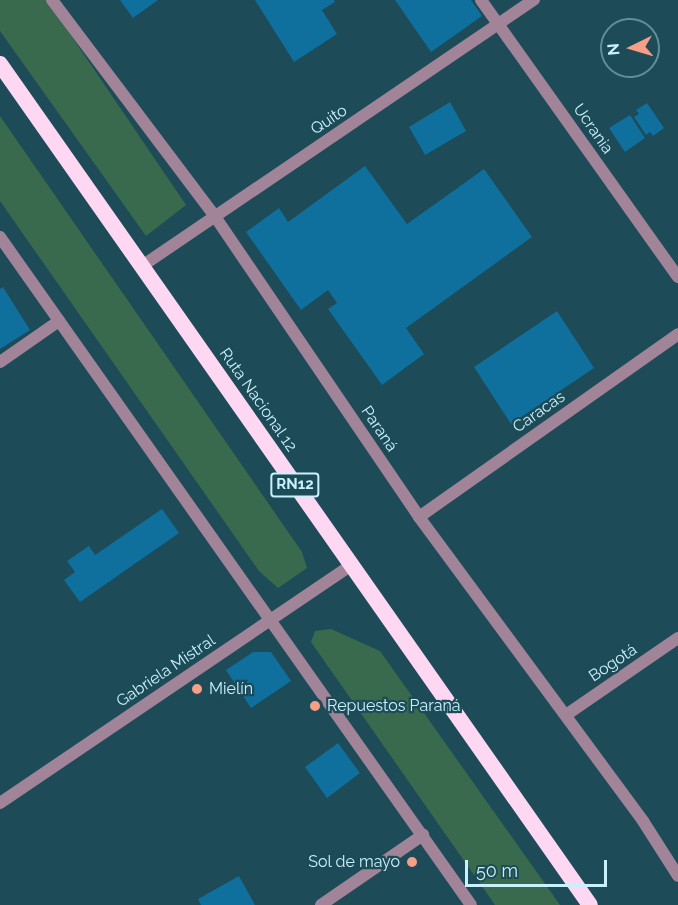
<!DOCTYPE html>
<meta charset="utf-8">
<style>
body{margin:0}
#map{position:relative;width:678px;height:905px;overflow:hidden;background:#1d4b57;font-family:Raleway,sans-serif}
div>[style]{position:absolute}
.green>*{inset:0;background:#396a4e}
.building>*{inset:0;background:#0f6f9d}
.minor>*{height:12px;margin:-6px;padding:0 6px;transform-origin:6px;border-radius:6px;background:#a28499}
.trunk>*{height:16px;margin:-8px;padding:0 8px;transform-origin:8px;border-radius:8px;background:#fed8f3}
.dots>*{width:16px;height:16px;translate:-50% -50%;box-sizing:border-box;border:3px solid #1d4b57;border-radius:50%}
span{translate:-50% -50%;white-space:nowrap;text-align:center;line-height:1.15;-webkit-text-stroke:4.5px #1d4b57;paint-order:stroke}
.shield-label span{padding:2px 4px;background:#1d4b57;border:2px solid;border-radius:4px;-webkit-text-stroke-width:0}
.shield-label{font-size:15px;color:#c9f1fd;font-weight:700}
.street-label{font-size:16px;color:#c9f1fd}
.poi-label{font-size:16px;color:#c9f1fd}
.left{translate:0 -50%;text-align:left}
.right{translate:-100% -50%;text-align:right}
.north{position:absolute;left:600px;top:18px;width:60px;height:60px;box-sizing:border-box;background:#1d4b57;border:2px solid #628d99;border-radius:50%;rotate:265deg;font-size:16px;font-weight:700;line-height:24px;text-align:center;color:#c9f1fd}
.north::after{content:'';display:block;margin:auto;width:21px;height:27px;background:#f49f86;clip-path:polygon(50% 0,100% 100%,50% 72%,0 100%)}
.scale{position:absolute;left:465px;top:860px;width:142px;height:27px;box-sizing:border-box;border:3px solid #c9f1fd;border-top:0;padding-left:8px;font-size:18px;line-height:21px;white-space:nowrap;color:#c9f1fd;-webkit-text-stroke:4px #1d4b57;paint-order:stroke}
</style>
<div id="map">
<div class="green">
<div style="clip-path:polygon(0 0,47px 0,186px 205px,146px 236px,0 31px)"></div>
<div style="clip-path:polygon(0 116px,302px 552px,307px 568px,278px 588px,259px 571px,0 201px)"></div>
<div style="clip-path:polygon(331px 629px,380px 651px,560px 905px,495px 905px,311px 642px,315px 631px)"></div>
</div>
<div class="building">
<div style="clip-path:polygon(120px 0,158px 0,133px 18px)"></div>
<div style="clip-path:polygon(255px 0,334px 0,335px 2px,322px 10px,337px 34px,294px 62px)"></div>
<div style="clip-path:polygon(395px 0,471px 0,482px 16px,431px 52px)"></div>
<div style="clip-path:polygon(450px 102px,466px 131px,425px 155px,409px 127px)"></div>
<div style="clip-path:polygon(647px 103px,664px 128px,653px 136px,650px 132px,646px 135px,634px 117px,639px 114px,636px 110px)"></div>
<div style="clip-path:polygon(630px 115px,645px 138px,625px 152px,609px 128px)"></div>
<div style="clip-path:polygon(365px 166px,407px 224px,484px 169px,532px 237px,406px 328px,424px 354px,382px 385px,328px 309px,337px 303px,328px 290px,301px 310px,246px 232px,279px 208px,288px 222px)"></div>
<div style="clip-path:polygon(3px 287px,30px 330px,0 349px,0 289px)"></div>
<div style="clip-path:polygon(557px 311px,594px 368px,511px 424px,474px 367px)"></div>
<div style="clip-path:polygon(162px 509px,179px 533px,80px 602px,64px 580px,75px 572px,67px 561px,89px 546px,95px 555px)"></div>
<div style="clip-path:polygon(253px 652px,271px 652px,291px 681px,251px 708px,226px 670px)"></div>
<div style="clip-path:polygon(338px 743px,360px 773px,327px 798px,305px 767px)"></div>
<div style="clip-path:polygon(239px 876px,255px 905px,201px 905px,198px 899px)"></div>
</div>
<div class="minor">
<div style="left:52px;top:0;width:273px;rotate:53deg"></div>
<div style="left:216px;top:218px;width:361px;rotate:55.8deg"></div>
<div style="left:419px;top:517px;width:378px;rotate:53.6deg"></div>
<div style="left:643px;top:821px;width:65px;rotate:57.5deg"></div>
<div style="left:481px;top:0;width:340px;rotate:54.6deg"></div>
<div style="left:0;top:237px;width:817px;rotate:54.81deg"></div>
<div style="left:142px;top:266px;width:474px;rotate:-34.2deg"></div>
<div style="left:0;top:362px;width:72px;rotate:-34.8deg"></div>
<div style="left:419px;top:517px;width:317px;rotate:-35.2deg"></div>
<div style="left:566px;top:715px;width:136px;rotate:-34.5deg"></div>
<div style="left:0;top:803px;width:424px;rotate:-34.1deg"></div>
<div style="left:321px;top:905px;width:124px;rotate:-34.5deg"></div>
</div>
<div class="trunk">
<div style="left:0;top:64px;width:1027px;rotate:54.95deg"></div>
</div>
<div class="dots">
<div style="left:197px;top:689px;background:#f49f86"></div>
<div style="left:315px;top:706px;background:#f49f86"></div>
<div style="left:412px;top:862px;background:#f49f86"></div>
</div>
<div class="shield-label">
<span style="left:295px;top:485px">RN12</span>
</div>
<div class="street-label">
<span style="left:329px;top:120px;rotate:-34deg">Quito</span>
<span style="left:593px;top:129px;rotate:55deg">Ucrania</span>
<span style="left:258px;top:400px;rotate:55deg">Ruta Nacional 12</span>
<span style="left:539px;top:412px;rotate:-35deg">Caracas</span>
<span style="left:379px;top:429px;rotate:56deg">Paraná</span>
<span style="left:613px;top:663px;rotate:-34deg">Bogotá</span>
<span style="left:166px;top:671px;rotate:-34deg">Gabriela Mistral</span>
</div>
<div class="poi-label">
<span class="left" style="left:209px;top:689px">Mielín</span>
<span class="left" style="left:327px;top:706px">Repuestos Paraná</span>
<span class="right" style="left:400px;top:862px">Sol de mayo</span>
</div>
<div class="north">N</div>
<div class="scale">50 m</div>
</div>
